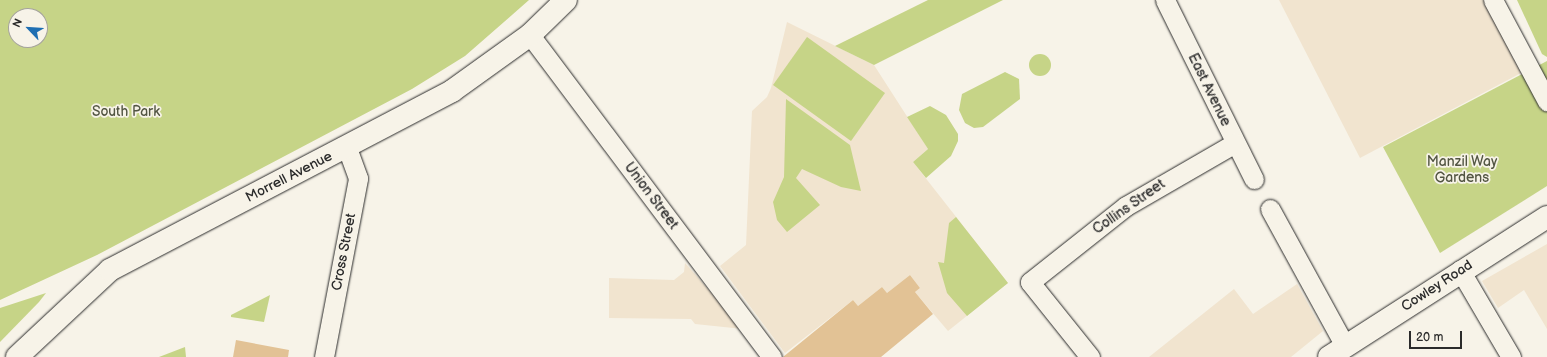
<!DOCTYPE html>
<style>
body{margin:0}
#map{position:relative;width:1547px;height:357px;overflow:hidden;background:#f7f3e8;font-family:"Balsamiq Sans",sans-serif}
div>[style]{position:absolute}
.built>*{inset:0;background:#f1e4cf}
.green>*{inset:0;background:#c6d487}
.round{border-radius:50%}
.building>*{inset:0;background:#e2c295}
.roads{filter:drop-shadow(0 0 1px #2b2b2b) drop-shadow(0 0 1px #2b2b2b)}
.street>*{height:19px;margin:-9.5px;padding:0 9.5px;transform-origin:9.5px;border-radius:9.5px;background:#f7f3e8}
.secondary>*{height:22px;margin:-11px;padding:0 11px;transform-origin:11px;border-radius:11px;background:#f7f3e8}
span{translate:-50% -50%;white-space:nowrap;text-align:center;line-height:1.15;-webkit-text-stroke:3.5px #f7f3e8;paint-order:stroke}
.street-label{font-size:14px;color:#2b2b2b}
.park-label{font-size:14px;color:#525542}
.north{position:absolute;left:8px;top:8px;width:40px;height:40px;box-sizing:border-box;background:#f7f3e8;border:1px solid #a5a39c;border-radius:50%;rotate:295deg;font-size:11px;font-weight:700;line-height:16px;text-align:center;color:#2b2b2b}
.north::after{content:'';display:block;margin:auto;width:14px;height:18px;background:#1f6fb2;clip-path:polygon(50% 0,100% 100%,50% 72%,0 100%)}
.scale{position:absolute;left:1409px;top:331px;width:53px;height:18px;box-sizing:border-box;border:2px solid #2b2b2b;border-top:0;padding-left:5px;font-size:12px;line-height:14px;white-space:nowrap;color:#2b2b2b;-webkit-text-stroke:3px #f7f3e8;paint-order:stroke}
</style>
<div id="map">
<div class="built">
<div style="clip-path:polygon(1279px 0,1484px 0,1521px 73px,1360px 158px)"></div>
<div style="clip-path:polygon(787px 22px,874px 65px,928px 149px,913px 162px,1008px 283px,948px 331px,915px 292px,920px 288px,910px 275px,887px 293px,882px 287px,858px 306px,853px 300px,785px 353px,720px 266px,746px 245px,752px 111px,767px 97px,771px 88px)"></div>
<div style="clip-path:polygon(1547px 244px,1547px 329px,1524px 290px,1498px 308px,1482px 281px)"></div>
<div style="clip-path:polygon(685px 263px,743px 329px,695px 324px,691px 319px,609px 318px,609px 278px,674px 280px,684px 272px)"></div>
<div style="clip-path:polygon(1297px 284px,1323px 331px,1291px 357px,1149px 357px,1234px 289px,1253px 314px)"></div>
</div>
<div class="green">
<div style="clip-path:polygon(evenodd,0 0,529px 0,465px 56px,412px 89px,97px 255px,0 300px,0 0,16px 16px,40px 16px,40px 40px,16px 40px,16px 16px)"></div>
<div style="clip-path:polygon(928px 0,1003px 0,874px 65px,835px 46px)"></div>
<div style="clip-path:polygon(1517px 0,1547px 0,1547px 57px,1542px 54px)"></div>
<div style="clip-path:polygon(807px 37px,885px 93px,851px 141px,773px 85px)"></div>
<div class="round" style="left:1029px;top:54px;width:22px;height:22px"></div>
<div style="clip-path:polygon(1547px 61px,1547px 186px,1440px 253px,1383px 147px)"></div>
<div style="clip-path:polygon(1005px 72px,1019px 79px,1020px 99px,983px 127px,974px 128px,965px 123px,959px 110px,962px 94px)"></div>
<div style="clip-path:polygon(786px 99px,850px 145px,861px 191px,841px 187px,802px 169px,796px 178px,820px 205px,787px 232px,777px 220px,773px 202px,784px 177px)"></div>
<div style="clip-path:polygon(930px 106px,946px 115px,958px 134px,958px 141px,951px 156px,926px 178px,913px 162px,928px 149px,907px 117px)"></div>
<div style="clip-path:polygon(956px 217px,1008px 283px,967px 316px,947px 293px,938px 262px,944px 263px,949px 223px)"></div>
<div style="clip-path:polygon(46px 293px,39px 302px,0 342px,0 308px)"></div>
<div style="clip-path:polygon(270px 295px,264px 322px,231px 317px,231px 315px)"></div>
<div style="clip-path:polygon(185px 347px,186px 357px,159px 357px)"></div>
</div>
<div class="building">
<div style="clip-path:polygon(910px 275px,920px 288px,915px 292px,933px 314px,881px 357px,783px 357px,853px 300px,858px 306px,882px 287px,887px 293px)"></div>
<div style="clip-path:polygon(236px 340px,289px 350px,288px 357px,233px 357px)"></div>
</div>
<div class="roads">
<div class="street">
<div style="left:1165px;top:0;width:200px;rotate:63.6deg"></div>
<div style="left:1493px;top:0;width:115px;rotate:61.9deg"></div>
<div style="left:530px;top:35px;width:403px;rotate:53.1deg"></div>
<div style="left:1270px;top:209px;width:156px;rotate:61.3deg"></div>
<div style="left:1460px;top:270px;width:101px;rotate:59.6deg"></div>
<div style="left:324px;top:357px;width:182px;rotate:-79.2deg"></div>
<div style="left:358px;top:178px;width:33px;rotate:-110deg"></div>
<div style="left:1090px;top:357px;width:96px;rotate:-128.7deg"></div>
<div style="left:1030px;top:282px;width:122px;rotate:-38.4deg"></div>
<div style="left:1126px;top:206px;width:126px;rotate:-30deg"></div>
</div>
<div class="secondary">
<div style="left:17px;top:357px;width:127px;rotate:-43.1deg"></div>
<div style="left:110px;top:270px;width:386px;rotate:-27.6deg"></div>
<div style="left:452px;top:91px;width:96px;rotate:-35.7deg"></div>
<div style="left:530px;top:35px;width:50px;rotate:-44.2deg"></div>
<div style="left:1329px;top:357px;width:259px;rotate:-32.7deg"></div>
</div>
</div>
<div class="street-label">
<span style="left:1209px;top:90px;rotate:64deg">East Avenue</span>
<span style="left:289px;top:177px;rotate:-27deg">Morrell Avenue</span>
<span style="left:651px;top:196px;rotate:53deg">Union Street</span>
<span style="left:1129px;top:207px;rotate:-35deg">Collins Street</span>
<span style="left:344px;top:252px;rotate:-79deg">Cross Street</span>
<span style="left:1437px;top:286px;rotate:-33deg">Cowley Road</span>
</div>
<div class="park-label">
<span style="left:126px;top:112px">South Park</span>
<span style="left:1462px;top:170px">Manzil Way<br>Gardens</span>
</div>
<div class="north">N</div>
<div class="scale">20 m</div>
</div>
